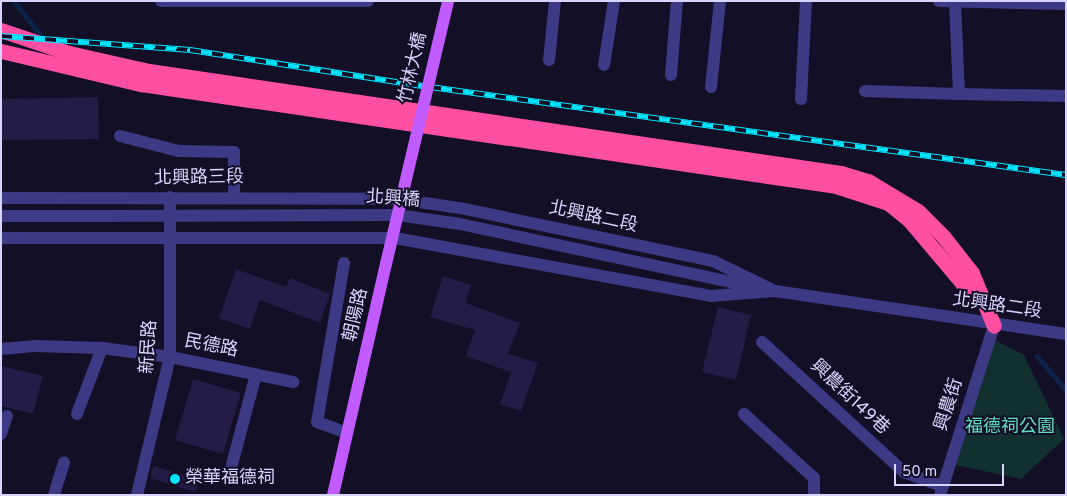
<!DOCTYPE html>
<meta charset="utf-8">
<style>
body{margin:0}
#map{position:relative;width:1067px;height:496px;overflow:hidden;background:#130f26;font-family:Overpass,"Noto Sans TC",sans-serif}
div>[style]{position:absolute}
.green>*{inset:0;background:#12302f}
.stream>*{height:4.5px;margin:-2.25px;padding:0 2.25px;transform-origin:2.25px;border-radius:2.25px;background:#0c2248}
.building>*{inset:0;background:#241b47}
.minor>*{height:12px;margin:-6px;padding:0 6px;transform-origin:6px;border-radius:6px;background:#3d3a85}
.major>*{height:12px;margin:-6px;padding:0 6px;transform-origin:6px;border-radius:6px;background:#c25bff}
.highway>*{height:15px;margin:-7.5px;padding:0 7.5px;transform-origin:7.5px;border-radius:7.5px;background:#ff4fa3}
.rail>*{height:5.5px;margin-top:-2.75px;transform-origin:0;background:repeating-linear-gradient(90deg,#130f26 0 11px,#00e5ff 0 22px);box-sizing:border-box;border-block:1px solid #00e5ff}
.minor-bridge>*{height:12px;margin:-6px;padding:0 6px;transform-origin:6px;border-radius:6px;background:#3d3a85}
.major-bridge>*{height:12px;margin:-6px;padding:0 6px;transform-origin:6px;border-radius:6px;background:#c25bff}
.dots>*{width:14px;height:14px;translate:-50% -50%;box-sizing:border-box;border:2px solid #130f26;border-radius:50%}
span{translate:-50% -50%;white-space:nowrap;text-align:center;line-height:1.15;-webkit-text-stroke:4px #130f26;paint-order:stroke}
.street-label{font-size:18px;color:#d9d4ff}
.park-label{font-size:18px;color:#5fe0c0}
.poi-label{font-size:18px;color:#d9d4ff}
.left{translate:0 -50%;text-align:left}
.frame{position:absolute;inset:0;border:2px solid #d9d4ff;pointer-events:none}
.scale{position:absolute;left:894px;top:464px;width:110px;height:22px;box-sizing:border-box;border:2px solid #d9d4ff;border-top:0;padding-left:6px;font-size:15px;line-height:18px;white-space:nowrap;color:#d9d4ff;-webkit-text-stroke:4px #130f26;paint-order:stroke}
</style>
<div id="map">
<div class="green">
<div style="clip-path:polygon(989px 337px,1024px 355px,1064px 439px,1021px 479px,956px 465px)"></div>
</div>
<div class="stream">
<div style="left:14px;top:1px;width:48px;rotate:51.7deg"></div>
<div style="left:1037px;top:356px;width:45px;rotate:49.5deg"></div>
</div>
<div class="building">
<div style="clip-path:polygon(98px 97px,99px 139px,1px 140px,1px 99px)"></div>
<div style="clip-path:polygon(236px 269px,286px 287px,290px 278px,330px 294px,320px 323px,260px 300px,250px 329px,219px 318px)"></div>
<div style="clip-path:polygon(443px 276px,471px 285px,466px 303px,520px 323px,508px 354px,538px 363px,521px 411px,500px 404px,511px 372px,466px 356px,475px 330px,430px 317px)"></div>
<div style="clip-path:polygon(718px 307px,751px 315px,736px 380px,702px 372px)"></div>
<div style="clip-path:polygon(1px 366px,43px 376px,33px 414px,1px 406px)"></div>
<div style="clip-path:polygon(193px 379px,241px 393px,223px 454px,175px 440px)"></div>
<div style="clip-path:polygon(154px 466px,199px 480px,195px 492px,150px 478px)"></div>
</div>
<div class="minor">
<div style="left:161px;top:1px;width:207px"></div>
<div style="left:939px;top:1px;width:127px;rotate:1.4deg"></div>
<div style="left:549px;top:60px;width:59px;rotate:-84.2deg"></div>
<div style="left:604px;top:65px;width:65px;rotate:-81.1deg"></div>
<div style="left:671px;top:75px;width:74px;rotate:-85.4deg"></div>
<div style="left:711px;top:87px;width:86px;rotate:-84deg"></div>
<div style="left:865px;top:91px;width:94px;rotate:1.8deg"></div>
<div style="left:959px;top:94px;width:92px;rotate:-92.5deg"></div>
<div style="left:959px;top:94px;width:107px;rotate:1.1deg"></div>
<div style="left:801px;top:99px;width:98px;rotate:-87.1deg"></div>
<div style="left:120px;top:136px;width:61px;rotate:14.3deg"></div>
<div style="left:179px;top:151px;width:55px;rotate:1deg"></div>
<div style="left:234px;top:152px;width:44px;rotate:90deg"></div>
<div style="left:1px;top:198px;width:397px;rotate:0.1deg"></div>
<div style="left:398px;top:199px;width:63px;rotate:8.3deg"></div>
<div style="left:460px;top:208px;width:258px;rotate:11.8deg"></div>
<div style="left:713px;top:261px;width:69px;rotate:25.8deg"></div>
<div style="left:397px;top:215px;width:64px;rotate:8.1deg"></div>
<div style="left:460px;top:224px;width:305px;rotate:12.1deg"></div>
<div style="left:1px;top:216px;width:104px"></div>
<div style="left:1px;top:238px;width:394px"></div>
<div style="left:395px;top:238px;width:321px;rotate:10.4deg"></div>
<div style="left:711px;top:296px;width:64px;rotate:-4.5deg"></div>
<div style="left:775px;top:291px;width:294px;rotate:8.4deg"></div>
<div style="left:344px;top:263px;width:161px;rotate:99.6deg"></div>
<div style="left:317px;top:422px;width:32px;rotate:20deg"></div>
<div style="left:762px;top:342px;width:193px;rotate:42.5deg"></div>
<div style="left:904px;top:472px;width:40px;rotate:20.2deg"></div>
<div style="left:1px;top:349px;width:33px;rotate:-5deg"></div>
<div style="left:34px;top:346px;width:68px;rotate:1.7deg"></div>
<div style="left:102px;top:348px;width:69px;rotate:7.5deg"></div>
<div style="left:170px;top:357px;width:126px;rotate:11.5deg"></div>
<div style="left:77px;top:414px;width:71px;rotate:-69.3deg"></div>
<div style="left:744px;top:414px;width:95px;rotate:42.4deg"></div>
<div style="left:814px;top:478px;width:17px;rotate:90deg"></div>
<div style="left:1px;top:434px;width:19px;rotate:-72deg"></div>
<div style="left:230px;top:472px;width:101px;rotate:-75.1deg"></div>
<div style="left:54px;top:495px;width:34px;rotate:-73deg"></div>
<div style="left:137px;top:495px;width:142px;rotate:-76.6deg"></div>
<div style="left:170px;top:357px;width:160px;rotate:-90deg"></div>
<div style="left:940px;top:495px;width:177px;rotate:-72.3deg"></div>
</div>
<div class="major">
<div style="left:333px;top:495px;width:237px;rotate:-77.1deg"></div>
</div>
<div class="highway">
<div style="left:1px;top:30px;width:72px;rotate:18.7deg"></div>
<div style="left:69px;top:53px;width:82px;rotate:12.7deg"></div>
<div style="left:149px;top:71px;width:699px;rotate:8.38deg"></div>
<div style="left:841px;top:173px;width:28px;rotate:17deg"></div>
<div style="left:868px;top:181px;width:58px;rotate:31deg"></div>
<div style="left:918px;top:211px;width:35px;rotate:45deg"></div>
<div style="left:943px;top:236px;width:47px;rotate:51.9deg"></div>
<div style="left:972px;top:273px;width:57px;rotate:67.5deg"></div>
<div style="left:1px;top:51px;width:144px;rotate:13.3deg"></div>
<div style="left:141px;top:84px;width:702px;rotate:8.35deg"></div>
<div style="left:836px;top:186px;width:55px;rotate:18.1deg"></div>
<div style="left:888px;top:203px;width:27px;rotate:39deg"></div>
<div style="left:909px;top:220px;width:102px;rotate:49.8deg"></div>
</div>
<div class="rail">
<div style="left:1px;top:36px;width:190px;rotate:4.2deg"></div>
<div style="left:190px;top:50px;width:243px;rotate:8.8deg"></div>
<div style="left:430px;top:87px;width:642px;rotate:7.88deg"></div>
</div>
<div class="minor-bridge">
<div style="left:105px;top:216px;width:292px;rotate:-0.2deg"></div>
</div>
<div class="major-bridge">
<div style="left:386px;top:264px;width:270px;rotate:-76.7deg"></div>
</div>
<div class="dots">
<div style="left:175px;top:479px;background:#00e5ff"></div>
</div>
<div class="street-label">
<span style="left:414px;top:68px;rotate:-77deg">竹林大橋</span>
<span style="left:199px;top:179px;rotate:-1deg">北興路三段</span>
<span style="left:393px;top:200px;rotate:4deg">北興橋</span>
<span style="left:593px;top:218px;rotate:12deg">北興路二段</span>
<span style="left:997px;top:307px;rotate:8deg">北興路二段</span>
<span style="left:357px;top:315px;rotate:-77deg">朝陽路</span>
<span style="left:150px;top:347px;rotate:-86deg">新民路</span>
<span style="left:211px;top:347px;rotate:11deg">民德路</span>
<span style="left:849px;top:398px;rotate:43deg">興農街149巷</span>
<span style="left:950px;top:405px;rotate:-72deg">興農街</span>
</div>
<div class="park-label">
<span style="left:1010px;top:428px">福德祠公園</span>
</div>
<div class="poi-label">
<span class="left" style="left:185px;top:479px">榮華福德祠</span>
</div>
<div class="frame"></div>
<div class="scale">50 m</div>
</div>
